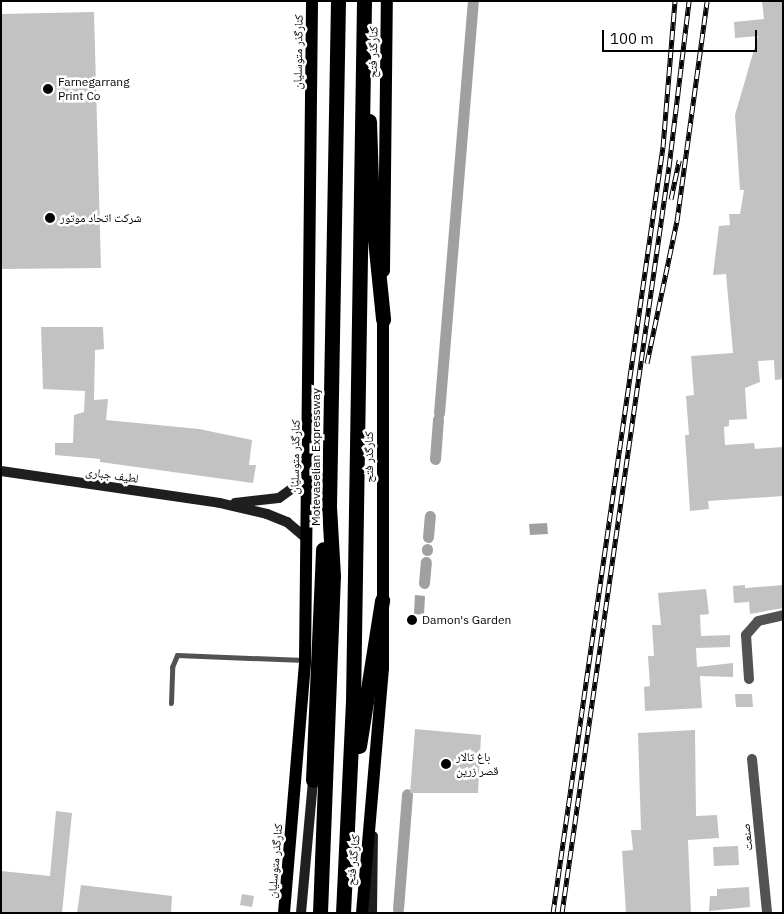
<!DOCTYPE html>
<meta charset="utf-8">
<style>
body{margin:0}
#map{position:relative;width:784px;height:914px;overflow:hidden;background:#fff;font-family:"IBM Plex Sans","Noto Naskh Arabic",sans-serif}
div>[style]{position:absolute}
.water>*{inset:0;background:#a0a0a0}
.canal>*{height:11px;margin:-5.5px;padding:0 5.5px;transform-origin:5.5px;border-radius:5.5px;background:#a0a0a0}
.building>*{inset:0;background:#c2c2c2}
.lane>*{height:5px;margin:-2.5px;padding:0 2.5px;transform-origin:2.5px;border-radius:2.5px;background:#525252}
.street>*{height:10px;margin:-5px;padding:0 5px;transform-origin:5px;border-radius:5px;background:#525252}
.secondary>*{height:10px;margin:-5px;padding:0 5px;transform-origin:5px;border-radius:5px;background:#1f1f1f}
.primary>*{height:12px;margin:-6px;padding:0 6px;transform-origin:6px;border-radius:6px;background:#000}
.highway>*{height:15px;margin:-7.5px;padding:0 7.5px;transform-origin:7.5px;border-radius:7.5px;background:#000}
.rail>*{height:5px;margin-top:-2.5px;transform-origin:0;background:repeating-linear-gradient(90deg,#fff 0 9px,#000 0 18px);box-sizing:border-box;border-block:1px solid #000}
.dots>*{width:14px;height:14px;translate:-50% -50%;box-sizing:border-box;border:2px solid #fff;border-radius:50%}
span{translate:-50% -50%;white-space:nowrap;text-align:center;line-height:1.15;-webkit-text-stroke:5px #fff;paint-order:stroke}
.street-label{font-size:12px;color:#000}
.poi-label{font-size:12px;color:#000}
.left{translate:0 -50%;text-align:left}
.frame{position:absolute;inset:0;border:2px solid #000;pointer-events:none}
.scale{position:absolute;left:602px;top:30px;width:155px;height:22px;box-sizing:border-box;border:2px solid #000;border-top:0;padding-left:6px;font-size:15px;line-height:18px;white-space:nowrap;color:#000;-webkit-text-stroke:4px #fff;paint-order:stroke}
</style>
<div id="map">
<div class="water">
<div style="clip-path:polygon(547px 523px,548px 534px,530px 535px,529px 524px)"></div>
<div style="clip-path:polygon(415px 595px,425px 596px,424px 615px,414px 614px)"></div>
</div>
<div class="canal">
<div style="left:439px;top:413px;width:413px;rotate:-85.3deg"></div>
<div style="left:435px;top:459px;width:40px;rotate:-85.7deg"></div>
<div style="left:428px;top:537px;width:21px;rotate:-85deg"></div>
<div style="left:427px;top:549px;width:1px;rotate:90deg"></div>
<div style="left:424px;top:583px;width:21px;rotate:-85deg"></div>
<div style="left:398px;top:909px;width:115px;rotate:-85.5deg"></div>
</div>
<div class="building">
<div style="clip-path:polygon(762px 1px,783px 1px,783px 379px,775px 380px,774px 360px,758px 361px,760px 382px,745px 388px,747px 419px,729px 420px,729px 426px,724px 427px,725px 445px,754px 443px,755px 449px,783px 447px,783px 496px,708px 501px,709px 509px,690px 511px,685px 435px,689px 435px,686px 396px,694px 395px,691px 356px,733px 353px,726px 274px,713px 275px,719px 226px,730px 225px,729px 214px,740px 214px,744px 190px,740px 190px,735px 115px,758px 36px,735px 38px,734px 22px,764px 19px)"></div>
<div style="clip-path:polygon(94px 12px,101px 268px,1px 269px,1px 14px)"></div>
<div style="clip-path:polygon(41px 327px,103px 327px,104px 349px,95px 350px,94px 400px,108px 399px,106px 420px,199px 429px,252px 440px,249px 465px,256px 465px,253px 483px,100px 462px,100px 459px,55px 455px,55px 443px,73px 443px,74px 415px,84px 412px,85px 391px,43px 389px)"></div>
<div style="clip-path:polygon(745px 585px,745px 588px,783px 585px,783px 608px,750px 614px,749px 602px,734px 603px,733px 586px)"></div>
<div style="clip-path:polygon(706px 589px,709px 614px,700px 615px,701px 636px,730px 635px,730px 647px,696px 648px,697px 667px,733px 663px,733px 677px,700px 676px,702px 708px,645px 711px,644px 687px,650px 686px,648px 656px,654px 656px,652px 625px,661px 625px,658px 593px)"></div>
<div style="clip-path:polygon(735px 694px,752px 694px,753px 707px,736px 707px)"></div>
<div style="clip-path:polygon(415px 729px,481px 735px,478px 793px,410px 793px)"></div>
<div style="clip-path:polygon(695px 730px,696px 816px,717px 815px,719px 838px,688px 840px,691px 913px,626px 913px,622px 851px,633px 850px,631px 830px,641px 830px,638px 733px)"></div>
<div style="clip-path:polygon(56px 811px,72px 813px,62px 913px,1px 913px,1px 871px,50px 876px)"></div>
<div style="clip-path:polygon(738px 846px,739px 865px,714px 866px,713px 847px)"></div>
<div style="clip-path:polygon(81px 885px,172px 896px,171px 913px,77px 913px)"></div>
<div style="clip-path:polygon(749px 887px,750px 907px,709px 911px,710px 896px,717px 896px,717px 889px)"></div>
<div style="clip-path:polygon(242px 894px,254px 896px,252px 907px,240px 905px)"></div>
</div>
<div class="lane">
<div style="left:171px;top:703px;width:36px;rotate:-88deg"></div>
<div style="left:172px;top:667px;width:13px;rotate:-67deg"></div>
<div style="left:177px;top:655px;width:127px;rotate:2.3deg"></div>
</div>
<div class="street">
<div style="left:749px;top:679px;width:44px;rotate:-93.9deg"></div>
<div style="left:746px;top:635px;width:18px;rotate:-49deg"></div>
<div style="left:758px;top:621px;width:26px;rotate:-13deg"></div>
<div style="left:752px;top:759px;width:155px;rotate:84.4deg"></div>
</div>
<div class="secondary">
<div style="left:1px;top:471px;width:221px;rotate:8.3deg"></div>
<div style="left:220px;top:503px;width:48px;rotate:13.2deg"></div>
<div style="left:267px;top:514px;width:22px;rotate:22deg"></div>
<div style="left:287px;top:522px;width:25px;rotate:40deg"></div>
<div style="left:235px;top:503px;width:44px;rotate:-6.5deg"></div>
<div style="left:279px;top:498px;width:27px;rotate:-36deg"></div>
<div style="left:301px;top:482px;width:14px;rotate:-69deg"></div>
<div style="left:301px;top:913px;width:134px;rotate:-84.8deg"></div>
<div style="left:372px;top:913px;width:77px;rotate:-89.3deg"></div>
</div>
<div class="primary">
<div style="left:384px;top:271px;width:270px;rotate:-89.4deg"></div>
<div style="left:284px;top:913px;width:253px;rotate:-85.2deg"></div>
<div style="left:305px;top:661px;width:660px;rotate:-89.39deg"></div>
<div style="left:362px;top:913px;width:246px;rotate:-85.1deg"></div>
<div style="left:383px;top:668px;width:357px;rotate:-90deg"></div>
</div>
<div class="highway">
<div style="left:369px;top:121px;width:89px;rotate:88.1deg"></div>
<div style="left:372px;top:210px;width:110px;rotate:84.2deg"></div>
<div style="left:359px;top:746px;width:148px;rotate:-81deg"></div>
<div style="left:313px;top:780px;width:231px;rotate:-87.5deg"></div>
<div style="left:320px;top:913px;width:337px;rotate:-87.8deg"></div>
<div style="left:333px;top:576px;width:70px;rotate:-93.3deg"></div>
<div style="left:329px;top:506px;width:505px;rotate:-88.98deg"></div>
<div style="left:343px;top:913px;width:211px;rotate:-87.3deg"></div>
<div style="left:353px;top:702px;width:701px;rotate:-89.1deg"></div>
</div>
<div class="rail">
<div style="left:671px;top:199px;width:40px;rotate:-78deg"></div>
<div style="left:647px;top:363px;width:145px;rotate:-78.1deg"></div>
<div style="left:677px;top:221px;width:222px;rotate:-82.2deg"></div>
<div style="left:553px;top:913px;width:774px;rotate:-81.83deg"></div>
<div style="left:663px;top:147px;width:146px;rotate:-85.3deg"></div>
<div style="left:562px;top:913px;width:754px;rotate:-81.84deg"></div>
<div style="left:669px;top:167px;width:167px;rotate:-83.1deg"></div>
</div>
<div class="dots">
<div style="left:48px;top:89px;background:#000"></div>
<div style="left:50px;top:218px;background:#000"></div>
<div style="left:412px;top:620px;background:#000"></div>
<div style="left:446px;top:764px;background:#000"></div>
</div>
<div class="street-label">
<span style="left:298px;top:52px;rotate:-89deg">کنارگذر متوسلیان</span>
<span style="left:373px;top:52px;rotate:-89deg">کنارگذر فتح</span>
<span style="left:295px;top:457px;rotate:-89deg">کنارگذر متوسلیان</span>
<span style="left:316px;top:457px;rotate:-90deg">Motevaselian Expressway</span>
<span style="left:369px;top:457px;rotate:-90deg">کنارگذر فتح</span>
<span style="left:112px;top:475px;rotate:8deg">لطیف جباری</span>
<span style="left:747px;top:837px;rotate:-96deg">صنعت</span>
<span style="left:353px;top:860px;rotate:-84deg">کنارگذر فتح</span>
<span style="left:275px;top:861px;rotate:-85deg">کنارگذر متوسلیان</span>
</div>
<div class="poi-label">
<span class="left" style="left:58px;top:89px">Farnegarrang<br>Print Co</span>
<span class="left" style="left:60px;top:218px">شرکت اتحاد موتور</span>
<span class="left" style="left:422px;top:620px">Damon's Garden</span>
<span class="left" style="left:456px;top:764px">باغ تالار<br>قصر زرین</span>
</div>
<div class="frame"></div>
<div class="scale">100 m</div>
</div>
